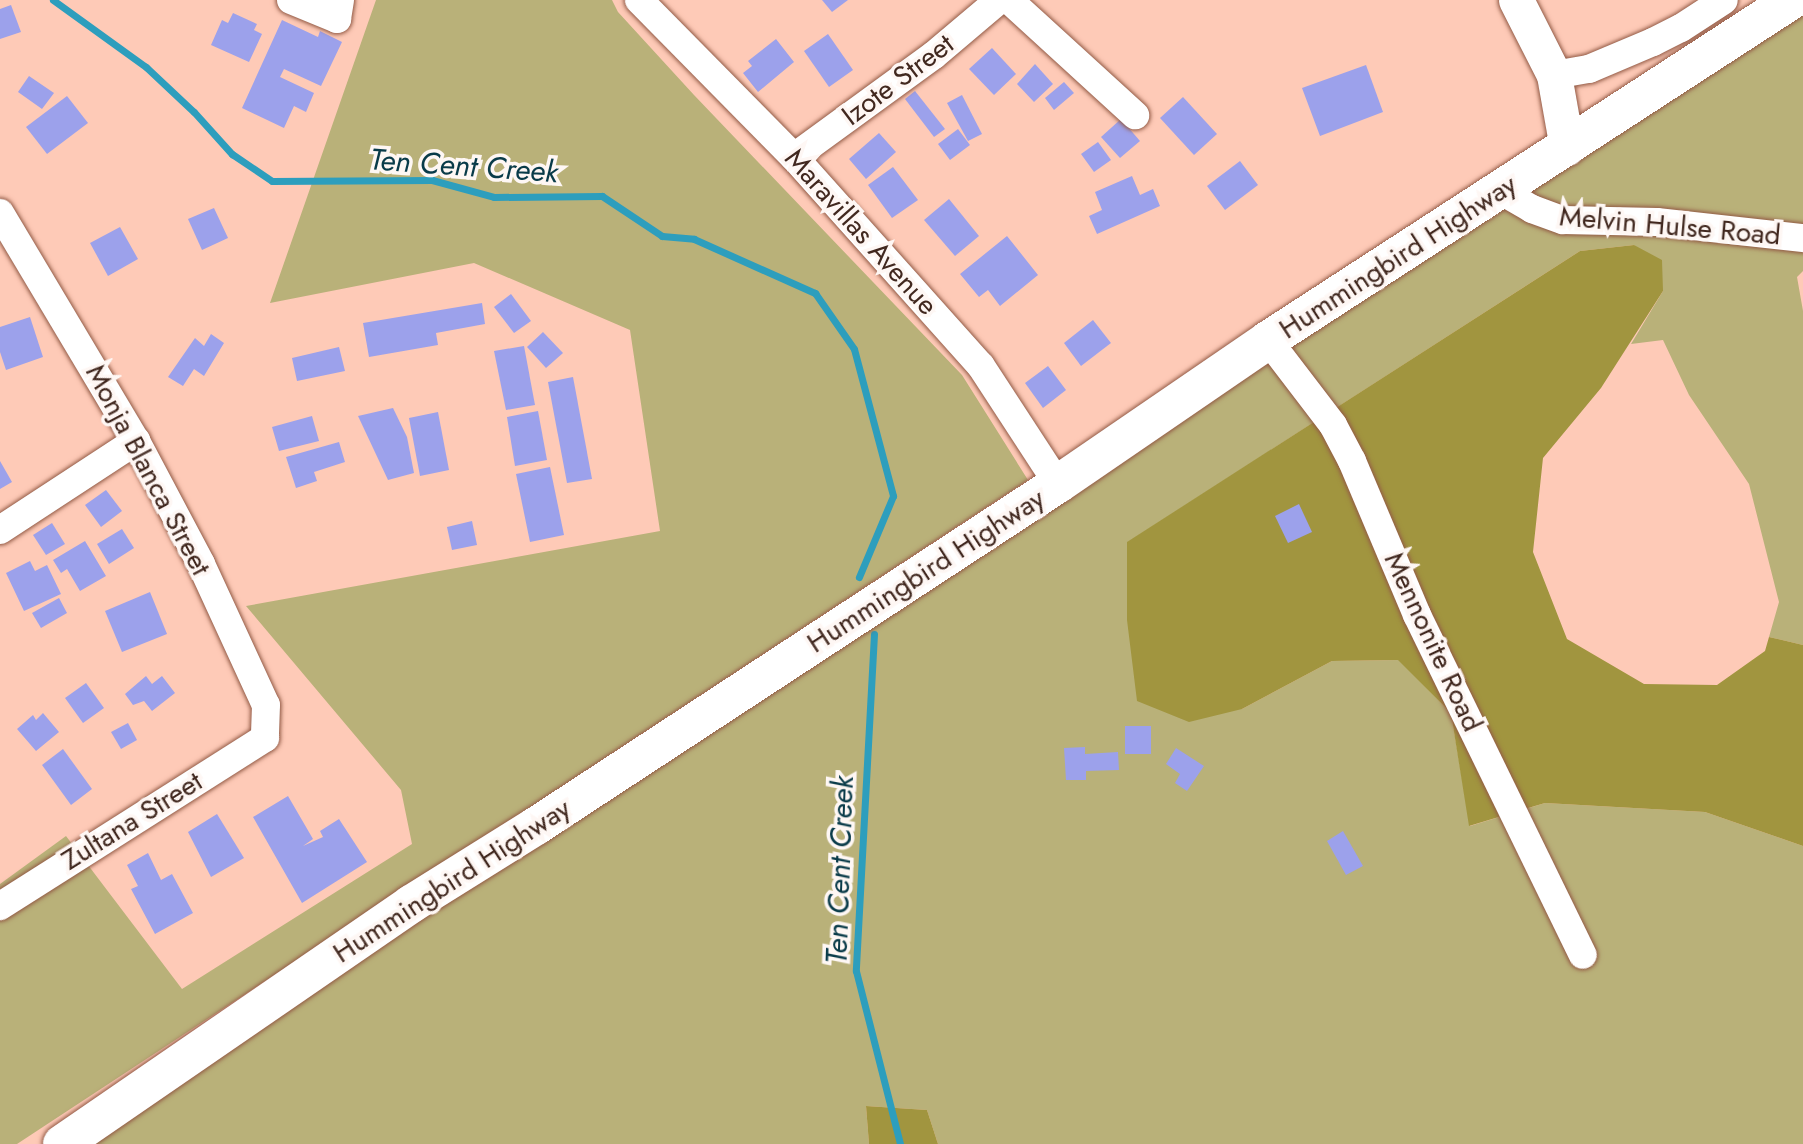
<!DOCTYPE html>
<style>
body{margin:0}
#map{position:relative;width:1803px;height:1144px;overflow:hidden;background:#fecab7;font-family:Jost,sans-serif}
div>[style]{position:absolute}
.green>*{inset:0;background:#b9b179}
.forest>*{inset:0;background:#a1953f}
.stream>*{height:7px;margin:-3.5px;padding:0 3.5px;transform-origin:3.5px;border-radius:3.5px;background:#2d9ebd}
.building>*{inset:0;background:#9ca1eb}
.roads{filter:drop-shadow(0 0 2px #925a45) drop-shadow(0 0 2px #925a45)}
.minor>*{height:28px;margin:-14px;padding:0 14px;transform-origin:14px;border-radius:14px;background:#fff}
.tertiary>*{height:35px;margin:-17.5px;padding:0 17.5px;transform-origin:17.5px;border-radius:17.5px;background:#fff}
.primary>*{height:38px;margin:-19px;padding:0 19px;transform-origin:19px;border-radius:19px;background:#fff}
span{translate:-50% -50%;white-space:nowrap;text-align:center;line-height:1.15;-webkit-text-stroke:7px #fef7f4;paint-order:stroke}
.street-label{font-size:28px;color:#41281f}
.water-label{font-size:30px;color:#093b49;font-style:italic}
</style>
<div id="map">
<div class="green">
<div style="clip-path:polygon(376px 0,612px 0,618px 12px,694px 95px,962px 375px,1028px 480px,17px 1144px,0 1144px,0 884px,66px 836px,182px 989px,412px 844px,401px 790px,246px 606px,660px 531px,630px 330px,474px 263px,270px 303px)"></div>
<div style="clip-path:polygon(1803px 10px,1803px 271px,1797px 277px,1803px 311px,1803px 645px,1769px 637px,1779px 602px,1749px 484px,1689px 395px,1663px 340px,1631px 344px,1663px 291px,1634px 245px,1580px 251px,1128px 542px,1242px 709px,1332px 661px,1399px 660px,1451px 713px,1470px 826px,1545px 803px,1705px 812px,1803px 846px,1803px 1144px,938px 1144px,927px 1110px,866px 1106px,869px 1144px,71px 1144px)"></div>
</div>
<div class="forest">
<div style="clip-path:polygon(1634px 245px,1662px 260px,1663px 291px,1601px 388px,1543px 458px,1533px 552px,1567px 639px,1644px 684px,1717px 685px,1765px 651px,1769px 637px,1803px 645px,1803px 846px,1705px 812px,1545px 803px,1469px 826px,1451px 713px,1398px 660px,1332px 661px,1242px 709px,1189px 722px,1137px 701px,1127px 620px,1127px 542px,1580px 251px)"></div>
<div style="clip-path:polygon(866px 1106px,927px 1110px,938px 1144px,869px 1144px)"></div>
</div>
<div class="stream">
<div style="left:53px;top:0;width:115px;rotate:35.8deg"></div>
<div style="left:146px;top:67px;width:66px;rotate:43.2deg"></div>
<div style="left:194px;top:112px;width:57px;rotate:47.9deg"></div>
<div style="left:232px;top:154px;width:48px;rotate:34deg"></div>
<div style="left:272px;top:181px;width:160px;rotate:-0.4deg"></div>
<div style="left:432px;top:180px;width:64px;rotate:15.3deg"></div>
<div style="left:494px;top:197px;width:108px;rotate:-0.5deg"></div>
<div style="left:602px;top:196px;width:72px;rotate:33.7deg"></div>
<div style="left:662px;top:236px;width:32px;rotate:5deg"></div>
<div style="left:694px;top:239px;width:133px;rotate:24.1deg"></div>
<div style="left:815px;top:293px;width:68px;rotate:55.1deg"></div>
<div style="left:854px;top:349px;width:152px;rotate:75.1deg"></div>
<div style="left:893px;top:496px;width:88px;rotate:112.8deg"></div>
<div style="left:874px;top:634px;width:337px;rotate:93.1deg"></div>
<div style="left:856px;top:971px;width:179px;rotate:75.7deg"></div>
</div>
<div class="building">
<div style="clip-path:polygon(822px 0,848px 0,832px 12px)"></div>
<div style="clip-path:polygon(11px 5px,21px 32px,0 39px,0 9px)"></div>
<div style="clip-path:polygon(233px 13px,257px 24px,254px 30px,262px 34px,249px 62px,211px 45px,222px 20px,228px 23px)"></div>
<div style="clip-path:polygon(282px 20px,318px 37px,320px 31px,342px 42px,321px 86px,284px 69px,280px 77px,314px 93px,306px 112px,294px 106px,284px 128px,242px 108px)"></div>
<div style="clip-path:polygon(828px 34px,853px 70px,829px 87px,804px 51px)"></div>
<div style="clip-path:polygon(776px 39px,794px 62px,758px 92px,743px 73px,752px 66px,748px 61px)"></div>
<div style="clip-path:polygon(992px 48px,1016px 74px,994px 95px,969px 69px)"></div>
<div style="clip-path:polygon(1035px 64px,1053px 84px,1034px 102px,1017px 84px)"></div>
<div style="clip-path:polygon(1366px 65px,1383px 112px,1320px 136px,1302px 88px)"></div>
<div style="clip-path:polygon(29px 76px,54px 93px,42px 109px,18px 92px)"></div>
<div style="clip-path:polygon(1064px 82px,1074px 93px,1054px 110px,1045px 98px)"></div>
<div style="clip-path:polygon(915px 91px,945px 129px,934px 137px,905px 99px)"></div>
<div style="clip-path:polygon(962px 95px,982px 134px,968px 141px,947px 103px)"></div>
<div style="clip-path:polygon(67px 96px,88px 123px,47px 154px,26px 127px)"></div>
<div style="clip-path:polygon(1183px 97px,1217px 134px,1194px 155px,1160px 118px)"></div>
<div style="clip-path:polygon(1121px 119px,1140px 141px,1120px 158px,1101px 137px)"></div>
<div style="clip-path:polygon(958px 129px,970px 145px,950px 160px,938px 144px)"></div>
<div style="clip-path:polygon(879px 133px,896px 152px,866px 179px,849px 159px)"></div>
<div style="clip-path:polygon(1098px 142px,1111px 160px,1094px 172px,1081px 154px)"></div>
<div style="clip-path:polygon(1240px 161px,1258px 185px,1225px 210px,1207px 186px)"></div>
<div style="clip-path:polygon(893px 167px,918px 200px,892px 218px,868px 185px)"></div>
<div style="clip-path:polygon(1132px 176px,1140px 195px,1153px 189px,1160px 206px,1097px 234px,1089px 216px,1102px 210px,1095px 192px)"></div>
<div style="clip-path:polygon(949px 199px,979px 236px,955px 256px,924px 220px)"></div>
<div style="clip-path:polygon(214px 208px,228px 238px,202px 250px,188px 219px)"></div>
<div style="clip-path:polygon(120px 227px,138px 259px,108px 276px,90px 243px)"></div>
<div style="clip-path:polygon(1007px 236px,1038px 275px,1000px 306px,988px 290px,979px 297px,960px 274px)"></div>
<div style="clip-path:polygon(511px 294px,531px 321px,514px 333px,494px 307px)"></div>
<div style="clip-path:polygon(482px 303px,485px 324px,436px 333px,438px 345px,369px 357px,363px 323px)"></div>
<div style="clip-path:polygon(30px 317px,43px 357px,6px 370px,0 352px,0 327px)"></div>
<div style="clip-path:polygon(1093px 320px,1111px 343px,1081px 366px,1064px 343px)"></div>
<div style="clip-path:polygon(543px 332px,563px 353px,546px 368px,527px 347px)"></div>
<div style="clip-path:polygon(211px 334px,224px 343px,204px 376px,194px 369px,183px 386px,168px 377px,195px 338px,204px 346px)"></div>
<div style="clip-path:polygon(524px 346px,535px 405px,506px 410px,494px 351px)"></div>
<div style="clip-path:polygon(339px 347px,345px 371px,297px 381px,292px 358px)"></div>
<div style="clip-path:polygon(1048px 366px,1066px 390px,1043px 408px,1025px 383px)"></div>
<div style="clip-path:polygon(573px 377px,592px 479px,567px 483px,548px 382px)"></div>
<div style="clip-path:polygon(393px 408px,407px 437px,414px 473px,388px 480px,358px 416px)"></div>
<div style="clip-path:polygon(538px 411px,547px 460px,515px 466px,507px 417px)"></div>
<div style="clip-path:polygon(438px 412px,449px 470px,420px 476px,409px 418px)"></div>
<div style="clip-path:polygon(312px 416px,319px 441px,279px 451px,272px 427px)"></div>
<div style="clip-path:polygon(339px 442px,345px 462px,314px 472px,317px 481px,296px 488px,286px 457px)"></div>
<div style="clip-path:polygon(0 461px,12px 482px,0 489px)"></div>
<div style="clip-path:polygon(550px 467px,564px 535px,530px 542px,516px 474px)"></div>
<div style="clip-path:polygon(106px 490px,122px 511px,101px 527px,85px 505px)"></div>
<div style="clip-path:polygon(1299px 504px,1312px 532px,1288px 543px,1275px 516px)"></div>
<div style="clip-path:polygon(472px 521px,477px 545px,452px 550px,447px 527px)"></div>
<div style="clip-path:polygon(52px 523px,65px 544px,46px 555px,33px 535px)"></div>
<div style="clip-path:polygon(122px 529px,134px 548px,109px 564px,97px 544px)"></div>
<div style="clip-path:polygon(85px 541px,106px 576px,80px 591px,67px 569px,61px 573px,53px 560px)"></div>
<div style="clip-path:polygon(30px 561px,35px 571px,47px 565px,61px 594px,24px 611px,6px 573px)"></div>
<div style="clip-path:polygon(150px 592px,167px 634px,122px 652px,105px 611px)"></div>
<div style="clip-path:polygon(59px 598px,67px 613px,41px 628px,32px 613px)"></div>
<div style="clip-path:polygon(146px 676px,152px 684px,162px 676px,175px 693px,152px 711px,144px 701px,133px 705px,125px 694px)"></div>
<div style="clip-path:polygon(86px 683px,104px 708px,83px 723px,65px 698px)"></div>
<div style="clip-path:polygon(43px 713px,59px 732px,36px 751px,17px 729px,33px 715px,36px 720px)"></div>
<div style="clip-path:polygon(128px 723px,137px 740px,121px 749px,111px 732px)"></div>
<div style="clip-path:polygon(1125px 726px,1151px 726px,1151px 754px,1125px 754px)"></div>
<div style="clip-path:polygon(1085px 747px,1085px 754px,1118px 752px,1119px 770px,1086px 771px,1086px 780px,1066px 780px,1064px 748px)"></div>
<div style="clip-path:polygon(1176px 748px,1204px 766px,1187px 791px,1175px 783px,1180px 774px,1166px 764px)"></div>
<div style="clip-path:polygon(63px 749px,92px 789px,71px 805px,42px 765px)"></div>
<div style="clip-path:polygon(288px 796px,313px 839px,303px 846px,323px 837px,320px 831px,339px 819px,367px 862px,302px 903px,253px 817px)"></div>
<div style="clip-path:polygon(217px 814px,244px 858px,211px 877px,188px 832px)"></div>
<div style="clip-path:polygon(1343px 831px,1363px 866px,1346px 875px,1327px 841px)"></div>
<div style="clip-path:polygon(148px 853px,161px 880px,172px 874px,193px 913px,155px 934px,131px 889px,138px 886px,127px 865px)"></div>
</div>
<div class="roads">
<div class="minor">
<div style="left:291px;top:0;width:50px;rotate:22.4deg"></div>
<div style="left:337px;top:19px;width:19px;rotate:-81deg"></div>
<div style="left:639px;top:0;width:221px;rotate:45.4deg"></div>
<div style="left:794px;top:157px;width:280px;rotate:48.2deg"></div>
<div style="left:981px;top:366px;width:141px;rotate:56.9deg"></div>
<div style="left:1009px;top:0;width:171px;rotate:42.4deg"></div>
<div style="left:1554px;top:75px;width:36px;rotate:-10deg"></div>
<div style="left:1589px;top:69px;width:69px;rotate:-22.9deg"></div>
<div style="left:1653px;top:42px;width:31px;rotate:-27deg"></div>
<div style="left:1681px;top:28px;width:51px;rotate:-33.1deg"></div>
<div style="left:794px;top:157px;width:173px;rotate:-36.1deg"></div>
<div style="left:934px;top:55px;width:85px;rotate:-40.2deg"></div>
<div style="left:1501px;top:191px;width:36px;rotate:30deg"></div>
<div style="left:1532px;top:209px;width:33px;rotate:20deg"></div>
<div style="left:1563px;top:220px;width:94px;rotate:1.2deg"></div>
<div style="left:1657px;top:222px;width:147px;rotate:6.3deg"></div>
<div style="left:0;top:213px;width:265px;rotate:59.2deg"></div>
<div style="left:136px;top:441px;width:139px;rotate:62.1deg"></div>
<div style="left:201px;top:564px;width:155px;rotate:65.3deg"></div>
<div style="left:266px;top:705px;width:33px;rotate:92deg"></div>
<div style="left:265px;top:738px;width:314px;rotate:147.6deg"></div>
<div style="left:1268px;top:340px;width:107px;rotate:52.6deg"></div>
<div style="left:1333px;top:425px;width:41px;rotate:62.2deg"></div>
<div style="left:1352px;top:461px;width:167px;rotate:67.1deg"></div>
<div style="left:1417px;top:615px;width:378px;rotate:64deg"></div>
<div style="left:0;top:530px;width:163px;rotate:-33.2deg"></div>
</div>
<div class="tertiary">
<div style="left:1516px;top:0;width:84px;rotate:63.1deg"></div>
<div style="left:1554px;top:75px;width:74px;rotate:79.9deg"></div>
</div>
<div class="primary">
<div style="left:62px;top:1144px;width:424px;rotate:-34.5deg"></div>
<div style="left:411px;top:904px;width:147px;rotate:-32deg"></div>
<div style="left:536px;top:826px;width:624px;rotate:-33.23deg"></div>
<div style="left:1058px;top:484px;width:255px;rotate:-34.4deg"></div>
<div style="left:1268px;top:340px;width:625px;rotate:-32.98deg"></div>
</div>
</div>
<div class="street-label">
<span style="left:898px;top:80px;rotate:-37deg">Izote Street</span>
<span style="left:1670px;top:226px;rotate:5deg">Melvin Hulse Road</span>
<span style="left:861px;top:232px;rotate:48deg">Maravillas Avenue</span>
<span style="left:1398px;top:257px;rotate:-33deg">Hummingbird Highway</span>
<span style="left:148px;top:470px;rotate:62deg">Monja Blanca Street</span>
<span style="left:926px;top:571px;rotate:-33deg">Hummingbird Highway</span>
<span style="left:1433px;top:642px;rotate:65deg">Mennonite Road</span>
<span style="left:132px;top:821px;rotate:-32deg">Zultana Street</span>
<span style="left:452px;top:881px;rotate:-33deg">Hummingbird Highway</span>
</div>
<div class="water-label">
<span style="left:464px;top:166px;rotate:4deg">Ten Cent Creek</span>
<span style="left:840px;top:870px;rotate:-88deg">Ten Cent Creek</span>
</div>
</div>
